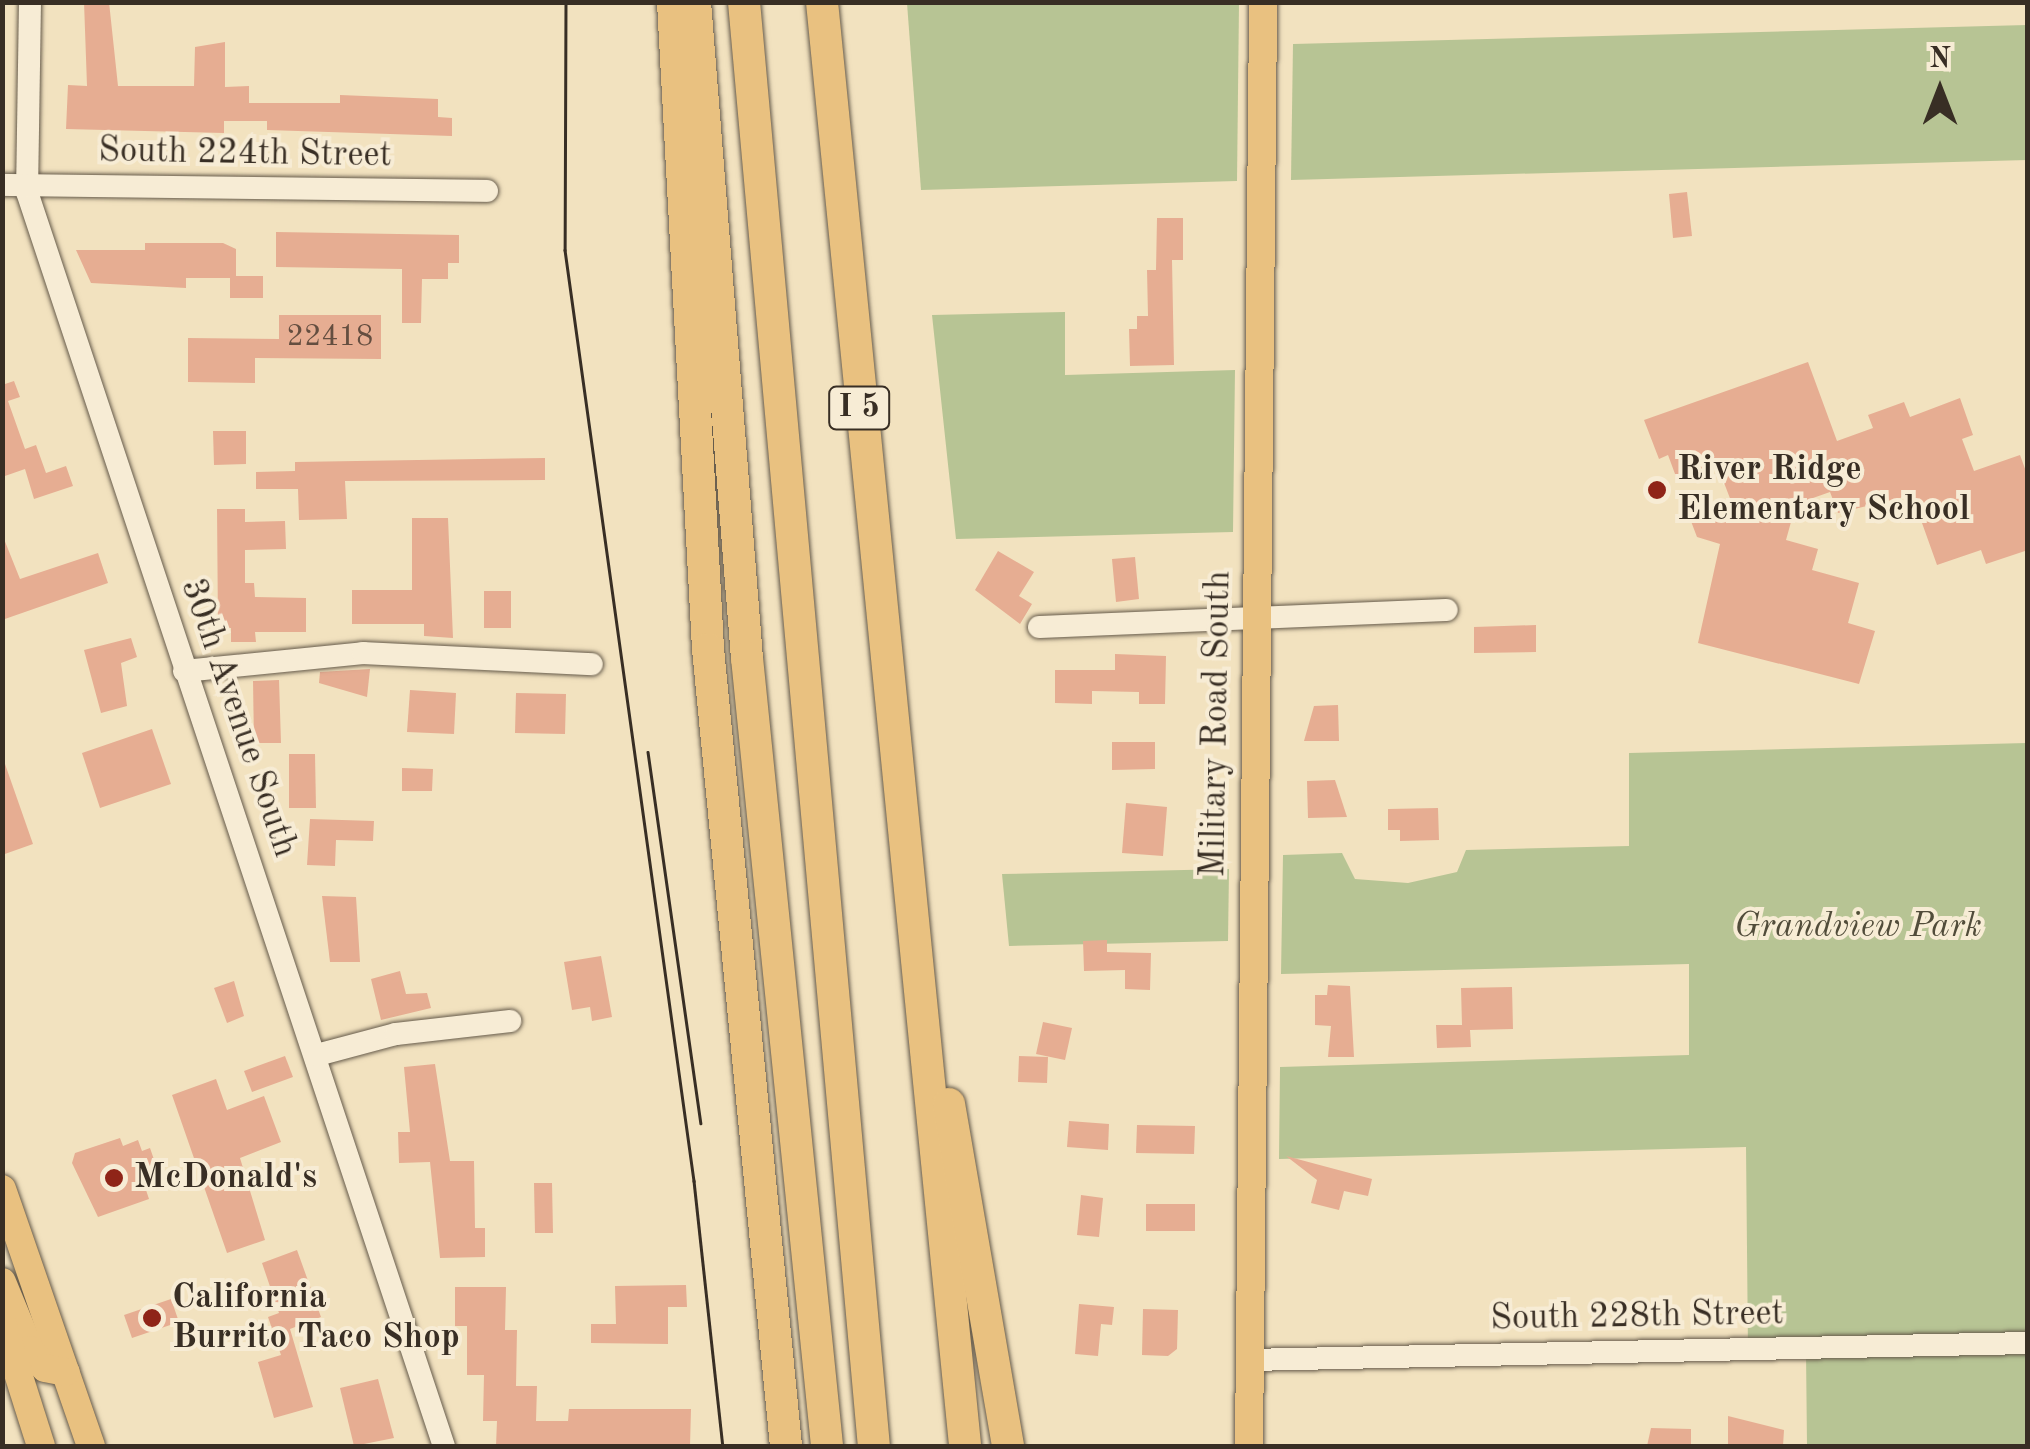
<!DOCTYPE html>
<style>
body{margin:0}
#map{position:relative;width:2030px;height:1449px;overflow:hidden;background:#f2e2bf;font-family:"Old Standard TT",serif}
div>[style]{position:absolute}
.green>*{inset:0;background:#b7c494}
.building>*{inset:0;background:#e6ad92}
.roads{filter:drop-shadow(0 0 2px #665b4b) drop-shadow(0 0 2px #665b4b)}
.minor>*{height:22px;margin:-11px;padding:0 11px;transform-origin:11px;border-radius:11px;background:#f7ecd5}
.major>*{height:28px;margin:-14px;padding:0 14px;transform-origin:14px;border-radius:14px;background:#e9c180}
.highway>*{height:32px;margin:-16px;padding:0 16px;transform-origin:16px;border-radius:16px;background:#e9c180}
.tram>*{height:2.5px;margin:-1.25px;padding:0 1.25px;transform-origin:1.25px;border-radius:1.25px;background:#382e24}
.dots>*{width:28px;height:28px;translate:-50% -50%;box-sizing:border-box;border:5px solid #f7ecd5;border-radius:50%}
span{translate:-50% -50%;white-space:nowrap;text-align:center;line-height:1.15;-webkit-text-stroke:8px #f7ecd5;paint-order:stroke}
.number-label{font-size:30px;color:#644e40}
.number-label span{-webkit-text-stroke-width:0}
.shield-label span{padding:2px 8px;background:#f7ecd5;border:2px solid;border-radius:8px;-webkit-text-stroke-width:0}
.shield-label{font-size:32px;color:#382e24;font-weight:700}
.street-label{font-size:35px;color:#382e24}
.poi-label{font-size:35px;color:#382e24;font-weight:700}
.left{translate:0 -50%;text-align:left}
.park-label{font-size:35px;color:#514c3a;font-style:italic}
.frame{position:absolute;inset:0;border:5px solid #382e24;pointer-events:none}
.north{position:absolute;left:1890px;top:40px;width:100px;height:100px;-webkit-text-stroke:8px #f7ecd5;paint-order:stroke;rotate:0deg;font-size:28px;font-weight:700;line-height:40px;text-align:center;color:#382e24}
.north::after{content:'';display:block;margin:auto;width:35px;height:45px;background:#382e24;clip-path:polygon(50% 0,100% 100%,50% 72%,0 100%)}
</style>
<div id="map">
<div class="green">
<div style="clip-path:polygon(907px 3px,1239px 3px,1237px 181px,921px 190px)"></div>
<div style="clip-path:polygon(2027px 25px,2027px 160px,1291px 180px,1293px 44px)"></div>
<div style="clip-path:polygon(1065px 312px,1065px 375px,1235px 370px,1233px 532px,956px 539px,932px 315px)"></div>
<div style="clip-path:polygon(2027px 743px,2027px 1446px,1807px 1446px,1806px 1352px,1748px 1352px,1746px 1147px,1279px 1159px,1280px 1067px,1689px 1055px,1689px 964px,1281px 974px,1283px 855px,1342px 853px,1355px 879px,1408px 883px,1457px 872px,1466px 850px,1629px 846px,1629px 753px)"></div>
<div style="clip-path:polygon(1229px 869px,1228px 941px,1009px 946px,1002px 874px)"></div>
</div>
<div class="building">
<div style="clip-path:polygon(84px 2px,109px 2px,118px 86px,194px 86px,195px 47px,225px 42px,225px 87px,249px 86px,249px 103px,340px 103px,340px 95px,438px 99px,438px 117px,452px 118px,452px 136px,267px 130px,267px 121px,224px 121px,224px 133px,66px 129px,68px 85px,87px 86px)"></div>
<div style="clip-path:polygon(1687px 192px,1692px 236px,1673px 238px,1669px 194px)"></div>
<div style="clip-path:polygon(1157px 218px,1183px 218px,1183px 260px,1172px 260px,1174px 365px,1130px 366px,1129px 329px,1137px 329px,1137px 316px,1148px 316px,1147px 270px,1156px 270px)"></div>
<div style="clip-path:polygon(276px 232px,459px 235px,459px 263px,448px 263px,448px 279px,422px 279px,421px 323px,402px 323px,402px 269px,276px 267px)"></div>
<div style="clip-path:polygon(145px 243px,223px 243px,236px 249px,236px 276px,263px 276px,263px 298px,230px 298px,230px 278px,186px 278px,186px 288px,91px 283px,76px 250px,145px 250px)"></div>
<div style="clip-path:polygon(279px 315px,381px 315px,381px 359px,255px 358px,255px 383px,188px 382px,188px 338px,279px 339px)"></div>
<div style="clip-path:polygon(1808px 362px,1837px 441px,1873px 428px,1868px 415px,1904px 402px,1910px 417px,1960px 398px,1973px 435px,1962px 439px,1974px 471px,2020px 455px,2028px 477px,2025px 551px,1986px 564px,1981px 550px,1937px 565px,1912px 495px,1838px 513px,1830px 492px,1796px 504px,1786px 540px,1818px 549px,1812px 570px,1859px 583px,1848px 623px,1875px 631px,1859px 684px,1698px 643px,1720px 544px,1697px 537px,1689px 516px,1731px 501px,1718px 467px,1678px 482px,1668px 455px,1659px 459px,1644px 420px)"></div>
<div style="clip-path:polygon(14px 381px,20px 397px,8px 401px,25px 449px,36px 445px,46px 473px,66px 466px,73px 486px,34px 499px,25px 469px,2px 477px,2px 385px)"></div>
<div style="clip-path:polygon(213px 431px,246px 431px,246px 464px,214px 465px)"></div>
<div style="clip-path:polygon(545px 458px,545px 480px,345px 481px,347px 519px,299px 520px,298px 489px,256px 489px,256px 472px,295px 471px,295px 462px)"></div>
<div style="clip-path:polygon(217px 509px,245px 509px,245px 522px,285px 521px,286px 549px,245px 550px,245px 583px,254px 583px,255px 597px,306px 598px,306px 632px,255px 632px,256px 642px,231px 642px,231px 628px,218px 628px)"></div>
<div style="clip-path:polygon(412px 518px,448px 518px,453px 638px,424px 636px,424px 624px,352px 624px,352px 590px,412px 590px)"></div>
<div style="clip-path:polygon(2px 534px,20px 579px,98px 553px,108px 583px,2px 620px)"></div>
<div style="clip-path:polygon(998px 551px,1034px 572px,1019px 596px,1032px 604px,1020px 624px,975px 590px)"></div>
<div style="clip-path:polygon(1135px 557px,1139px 599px,1116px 602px,1112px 559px)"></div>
<div style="clip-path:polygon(484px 591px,511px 591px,511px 628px,484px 628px)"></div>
<div style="clip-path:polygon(1536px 625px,1536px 652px,1474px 653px,1474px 627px)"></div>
<div style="clip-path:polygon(131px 638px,137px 657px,121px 663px,127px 706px,101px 713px,84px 650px)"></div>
<div style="clip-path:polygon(1115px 654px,1166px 656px,1165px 704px,1139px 704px,1139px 692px,1092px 691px,1092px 704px,1055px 703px,1055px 670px,1115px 670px)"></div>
<div style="clip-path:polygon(370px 669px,367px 697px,319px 683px,320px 672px)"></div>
<div style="clip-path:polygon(279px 680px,281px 743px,254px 743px,253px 681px)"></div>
<div style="clip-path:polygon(410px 690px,456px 693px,454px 734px,407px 732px)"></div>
<div style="clip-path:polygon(516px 693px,566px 694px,565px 734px,515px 733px)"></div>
<div style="clip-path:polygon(1338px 705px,1339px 741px,1304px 741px,1314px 706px)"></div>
<div style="clip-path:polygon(152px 729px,171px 784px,100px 808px,82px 753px)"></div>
<div style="clip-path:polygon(1112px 742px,1155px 742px,1155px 769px,1112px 770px)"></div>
<div style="clip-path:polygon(289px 754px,315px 754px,316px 808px,289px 808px)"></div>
<div style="clip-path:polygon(5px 764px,33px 844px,2px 855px,2px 765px)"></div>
<div style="clip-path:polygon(402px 768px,433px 769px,432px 791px,402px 791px)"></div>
<div style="clip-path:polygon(1335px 780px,1347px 817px,1308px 818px,1307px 781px)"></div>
<div style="clip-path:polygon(1126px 803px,1167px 807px,1163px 856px,1122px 853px)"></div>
<div style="clip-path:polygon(1438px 808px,1439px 840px,1400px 841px,1400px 830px,1388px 830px,1388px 809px)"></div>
<div style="clip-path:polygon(310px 819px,374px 821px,373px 841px,336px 840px,335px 866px,307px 865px)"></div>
<div style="clip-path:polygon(322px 896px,356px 897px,360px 962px,330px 962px)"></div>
<div style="clip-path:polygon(1107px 940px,1107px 952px,1151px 953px,1150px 990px,1125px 989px,1125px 970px,1084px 971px,1083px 941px)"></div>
<div style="clip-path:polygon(601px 956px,612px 1017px,592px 1021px,590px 1007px,572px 1010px,564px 962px)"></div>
<div style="clip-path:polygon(400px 971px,406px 994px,427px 993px,431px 1008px,381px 1020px,371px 979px)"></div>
<div style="clip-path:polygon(234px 981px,244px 1016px,227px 1023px,214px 988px)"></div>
<div style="clip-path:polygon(1328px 985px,1350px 986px,1354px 1057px,1328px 1057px,1331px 1026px,1315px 1025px,1315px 995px,1327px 995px)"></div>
<div style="clip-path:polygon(1512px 987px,1513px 1029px,1470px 1030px,1471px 1047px,1437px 1048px,1436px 1025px,1462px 1025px,1461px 988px)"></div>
<div style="clip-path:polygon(1043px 1022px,1072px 1028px,1065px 1060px,1036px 1054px)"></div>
<div style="clip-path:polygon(285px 1056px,293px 1077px,252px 1092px,244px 1071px)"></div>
<div style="clip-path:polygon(1019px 1056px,1048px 1057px,1047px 1083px,1018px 1082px)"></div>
<div style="clip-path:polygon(435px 1064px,450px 1161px,474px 1161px,475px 1228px,485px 1228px,485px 1257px,440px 1258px,430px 1162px,399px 1163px,398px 1132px,410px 1132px,404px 1067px)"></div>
<div style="clip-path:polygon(216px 1079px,227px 1110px,264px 1096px,281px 1142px,240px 1158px,265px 1240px,227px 1253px,172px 1095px)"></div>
<div style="clip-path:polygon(1069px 1121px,1109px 1124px,1108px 1150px,1067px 1147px)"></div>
<div style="clip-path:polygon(1137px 1125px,1195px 1126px,1194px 1154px,1136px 1153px)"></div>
<div style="clip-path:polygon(120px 1138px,123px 1146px,138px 1140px,142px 1151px,150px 1148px,159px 1174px,143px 1181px,149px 1199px,98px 1217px,72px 1163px,75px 1153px)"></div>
<div style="clip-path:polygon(1286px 1156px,1372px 1179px,1368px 1196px,1344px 1191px,1339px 1210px,1311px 1203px,1317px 1180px)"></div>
<div style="clip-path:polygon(534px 1183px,552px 1183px,553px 1233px,535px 1233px)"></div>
<div style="clip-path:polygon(1081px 1195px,1103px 1198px,1099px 1237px,1077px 1235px)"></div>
<div style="clip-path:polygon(1146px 1204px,1195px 1204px,1195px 1231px,1146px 1231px)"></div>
<div style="clip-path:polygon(297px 1250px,321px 1317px,290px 1329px,313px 1407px,274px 1418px,258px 1362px,281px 1355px,268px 1317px,279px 1313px,262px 1263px)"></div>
<div style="clip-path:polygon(686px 1285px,687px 1307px,668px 1307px,668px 1344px,591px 1343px,591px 1324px,616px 1324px,615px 1286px)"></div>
<div style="clip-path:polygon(455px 1287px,506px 1287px,505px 1330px,517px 1330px,516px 1386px,537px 1386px,536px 1421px,568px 1421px,569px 1409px,691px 1409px,690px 1446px,496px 1446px,497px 1421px,483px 1421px,484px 1375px,467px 1375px,467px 1326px,455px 1326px)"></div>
<div style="clip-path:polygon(171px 1299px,179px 1322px,132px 1338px,124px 1315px)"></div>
<div style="clip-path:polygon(1079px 1304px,1114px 1307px,1112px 1325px,1101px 1324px,1098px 1356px,1075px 1354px)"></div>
<div style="clip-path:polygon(1143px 1309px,1178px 1310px,1177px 1349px,1168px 1356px,1142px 1355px)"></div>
<div style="clip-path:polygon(378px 1379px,394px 1438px,354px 1446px,340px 1388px)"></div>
<div style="clip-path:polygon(1728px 1416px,1784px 1430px,1783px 1446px,1728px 1444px)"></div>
<div style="clip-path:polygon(1651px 1428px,1691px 1429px,1691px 1446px,1647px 1446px)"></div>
</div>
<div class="roads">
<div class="minor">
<div style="left:30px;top:2px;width:190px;rotate:90.9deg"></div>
<div style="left:27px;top:192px;width:1322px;rotate:71.61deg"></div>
<div style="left:2px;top:185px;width:485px;rotate:0.7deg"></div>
<div style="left:1039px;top:627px;width:408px;rotate:-2.4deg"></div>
<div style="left:184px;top:671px;width:180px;rotate:-5.7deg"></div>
<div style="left:363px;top:653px;width:229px;rotate:2.8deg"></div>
<div style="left:317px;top:1055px;width:82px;rotate:-14.9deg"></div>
<div style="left:396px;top:1034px;width:115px;rotate:-6.5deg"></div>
<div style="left:1249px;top:1360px;width:779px;rotate:-1.25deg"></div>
</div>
<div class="major">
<div style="left:2px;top:1189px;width:272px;rotate:70.9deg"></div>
<div style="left:2px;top:1282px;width:74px;rotate:67.6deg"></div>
<div style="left:30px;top:1350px;width:23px;rotate:50deg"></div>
<div style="left:45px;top:1368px;width:21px;rotate:11deg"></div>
<div style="left:2px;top:1323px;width:129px;rotate:72.4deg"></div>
<div style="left:1249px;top:1446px;width:1444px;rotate:-89.44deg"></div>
</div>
<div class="highway">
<div style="left:673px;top:2px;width:648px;rotate:86.9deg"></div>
<div style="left:708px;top:649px;width:801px;rotate:84.41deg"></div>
<div style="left:695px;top:2px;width:658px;rotate:85.47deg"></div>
<div style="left:747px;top:658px;width:792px;rotate:84.2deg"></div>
<div style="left:744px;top:2px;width:1450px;rotate:84.86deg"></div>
<div style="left:822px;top:2px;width:1451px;rotate:84.34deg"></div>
<div style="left:949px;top:1104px;width:347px;rotate:80.2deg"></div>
</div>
</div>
<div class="tram">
<div style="left:566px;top:2px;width:248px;rotate:90.2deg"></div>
<div style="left:565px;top:250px;width:940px;rotate:82.11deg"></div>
<div style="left:694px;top:1181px;width:267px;rotate:83.8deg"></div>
<div style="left:648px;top:752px;width:375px;rotate:81.9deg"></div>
</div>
<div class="dots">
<div style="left:1657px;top:490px;background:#8f2418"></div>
<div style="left:114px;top:1178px;background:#8f2418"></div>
<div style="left:152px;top:1318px;background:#8f2418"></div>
</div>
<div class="number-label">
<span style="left:330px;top:337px">22418</span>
</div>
<div class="shield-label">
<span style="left:859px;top:408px">I 5</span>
</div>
<div class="street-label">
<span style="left:245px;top:154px;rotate:1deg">South 224th Street</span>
<span style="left:238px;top:718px;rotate:71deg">30th Avenue South</span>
<span style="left:1217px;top:724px;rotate:-89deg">Military Road South</span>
<span style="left:1637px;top:1317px;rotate:-1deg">South 228th Street</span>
</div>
<div class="poi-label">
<span class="left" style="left:1677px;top:490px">River Ridge<br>Elementary School</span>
<span class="left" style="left:134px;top:1178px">McDonald's</span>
<span class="left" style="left:172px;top:1318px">California<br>Burrito Taco Shop</span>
</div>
<div class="park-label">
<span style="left:1858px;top:927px">Grandview Park</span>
</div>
<div class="frame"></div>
<div class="north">N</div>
</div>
